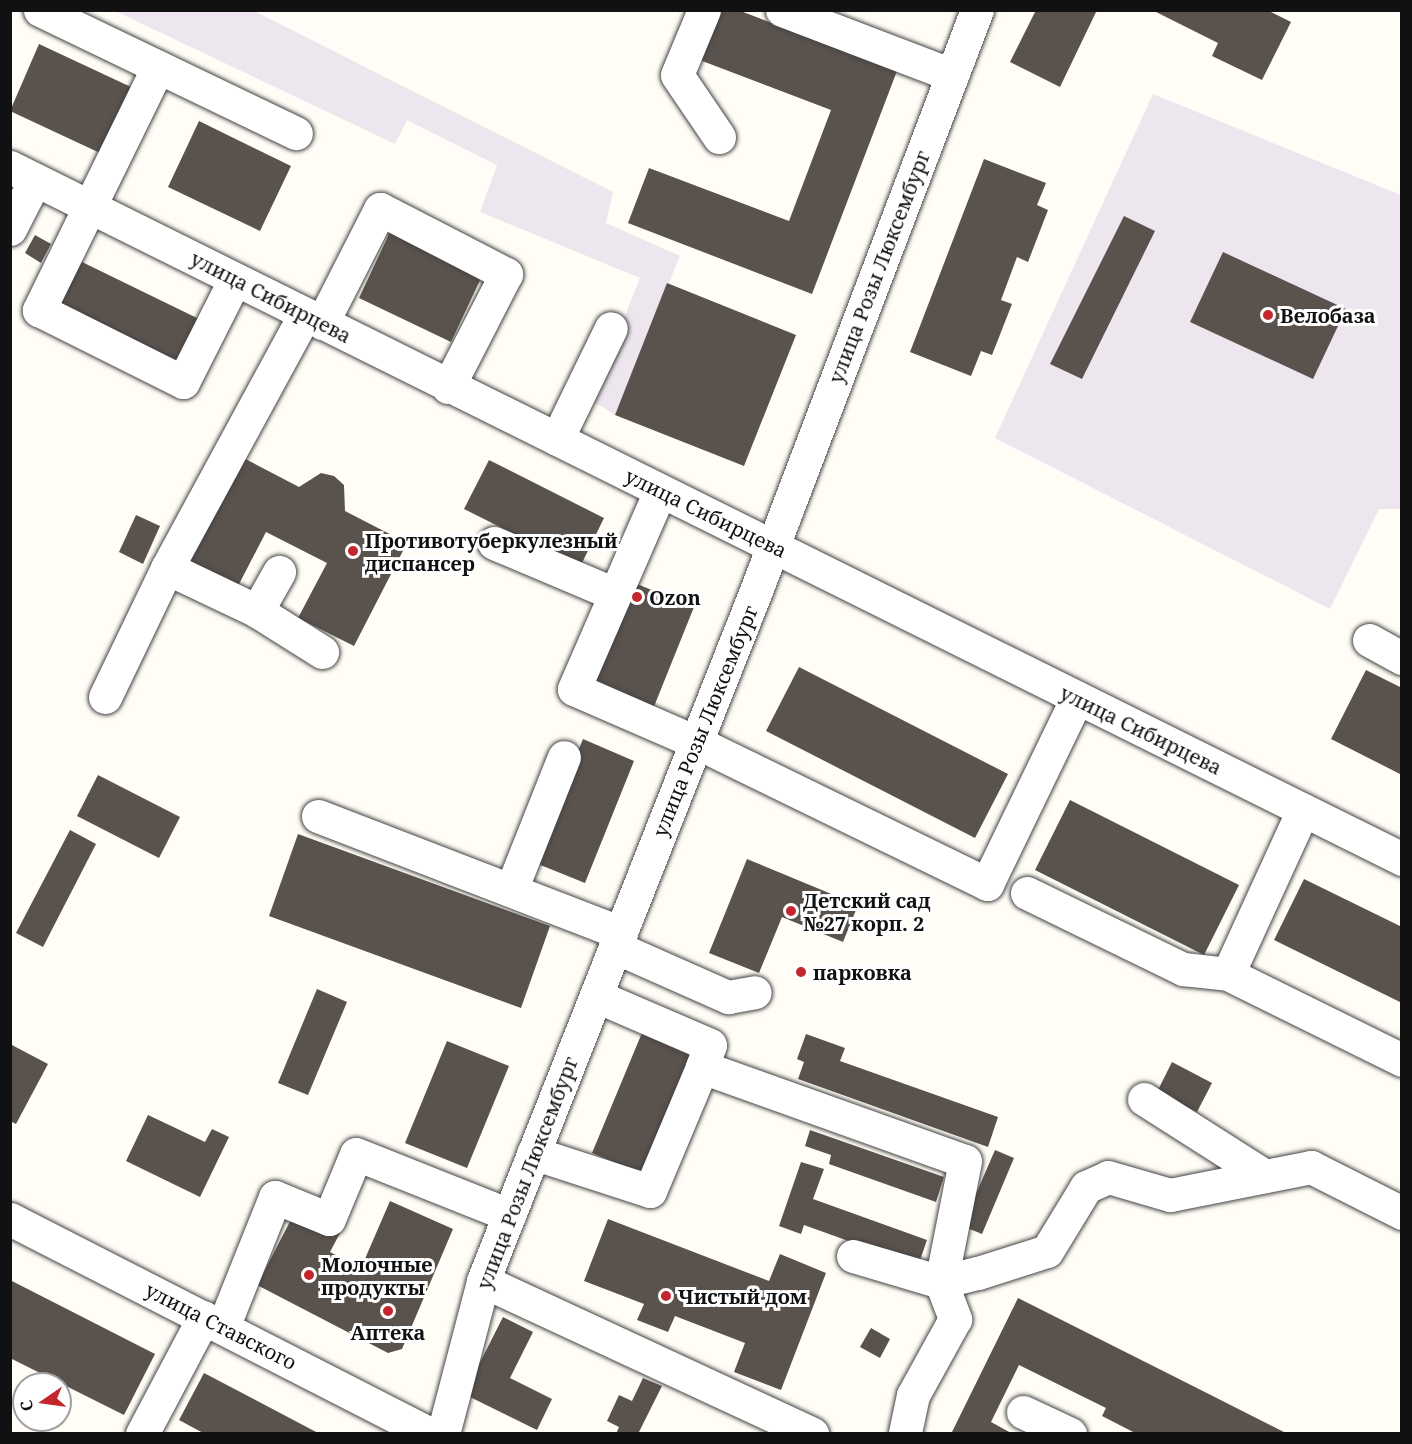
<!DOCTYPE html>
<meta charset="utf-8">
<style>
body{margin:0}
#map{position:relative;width:1412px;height:1444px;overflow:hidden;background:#fffdf5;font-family:"Noto Serif",serif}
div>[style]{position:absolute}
.industrial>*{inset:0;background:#eee6ef}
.building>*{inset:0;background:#5a524d}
.roads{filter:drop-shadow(0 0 2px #444) drop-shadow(0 0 2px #444)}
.minor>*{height:33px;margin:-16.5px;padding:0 16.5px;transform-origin:16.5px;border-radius:16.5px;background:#fff}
.dots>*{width:16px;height:16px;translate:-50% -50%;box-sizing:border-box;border:3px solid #fff;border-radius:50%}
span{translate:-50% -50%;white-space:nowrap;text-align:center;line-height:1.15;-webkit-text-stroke:6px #fff;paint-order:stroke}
.street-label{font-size:20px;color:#111}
.poi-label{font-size:20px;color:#111;font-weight:700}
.left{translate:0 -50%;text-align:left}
.frame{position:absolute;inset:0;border:12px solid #111;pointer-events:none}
.north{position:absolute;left:12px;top:1372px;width:60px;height:60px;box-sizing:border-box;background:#fff;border:2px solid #a0a0a0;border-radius:50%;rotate:257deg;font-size:16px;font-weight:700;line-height:24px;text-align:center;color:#111}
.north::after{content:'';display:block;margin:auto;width:21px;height:27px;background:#c4262e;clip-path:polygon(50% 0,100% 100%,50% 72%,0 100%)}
</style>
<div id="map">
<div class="industrial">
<div style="clip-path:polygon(115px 11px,254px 11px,613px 192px,606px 223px,680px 256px,615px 415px,591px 400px,640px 278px,480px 212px,497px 165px,407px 120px,395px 144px)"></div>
<div style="clip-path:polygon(1153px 94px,1401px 195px,1401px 509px,1379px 509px,1330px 609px,995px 438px)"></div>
</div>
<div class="building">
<div style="clip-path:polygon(715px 10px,738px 10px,897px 71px,812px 294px,628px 223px,649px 168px,789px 221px,831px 110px,697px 59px)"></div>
<div style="clip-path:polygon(1036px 10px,1097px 10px,1060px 87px,1010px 62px)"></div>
<div style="clip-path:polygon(1152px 10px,1267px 10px,1291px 22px,1262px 80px,1212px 56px,1218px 43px)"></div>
<div style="clip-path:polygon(39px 44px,131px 87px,100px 153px,10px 111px)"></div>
<div style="clip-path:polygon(199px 121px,291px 166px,260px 231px,168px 187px)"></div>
<div style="clip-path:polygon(984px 159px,1046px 183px,1037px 205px,1048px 210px,1028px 262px,1017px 257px,1001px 300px,1012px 304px,992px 355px,981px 351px,971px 376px,910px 352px)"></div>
<div style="clip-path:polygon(1124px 216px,1155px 231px,1082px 379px,1050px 364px)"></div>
<div style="clip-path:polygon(390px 232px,482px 276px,451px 342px,359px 298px)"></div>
<div style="clip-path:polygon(35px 235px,51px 244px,41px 263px,25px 253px)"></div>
<div style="clip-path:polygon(1223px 252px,1346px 309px,1313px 379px,1190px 322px)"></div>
<div style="clip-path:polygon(78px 260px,201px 320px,180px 365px,57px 304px)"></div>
<div style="clip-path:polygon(667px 283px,796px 335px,744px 466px,615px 415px)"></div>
<div style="clip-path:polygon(238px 455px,299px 487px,321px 473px,334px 476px,344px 485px,345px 511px,407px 543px,354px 646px,298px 618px,327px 563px,266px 532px,238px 586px,184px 558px)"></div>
<div style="clip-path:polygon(489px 460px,604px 518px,580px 567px,464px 509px)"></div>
<div style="clip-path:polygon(136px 515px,160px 526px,143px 564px,119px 552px)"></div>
<div style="clip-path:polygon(632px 582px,694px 607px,653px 709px,590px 684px)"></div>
<div style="clip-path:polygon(799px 667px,1008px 774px,975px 838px,766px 731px)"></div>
<div style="clip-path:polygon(1366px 670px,1402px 688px,1402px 775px,1331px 739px)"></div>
<div style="clip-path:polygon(583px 739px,634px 761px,585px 883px,533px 862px)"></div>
<div style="clip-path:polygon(98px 775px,180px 817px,159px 858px,77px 816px)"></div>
<div style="clip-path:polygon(1070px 800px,1239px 885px,1204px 955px,1035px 870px)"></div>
<div style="clip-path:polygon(70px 830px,96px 844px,43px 947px,16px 933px)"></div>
<div style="clip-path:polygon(298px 834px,550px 926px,521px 1008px,269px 916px)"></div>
<div style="clip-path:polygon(747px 859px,858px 905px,843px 942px,782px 917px,759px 973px,709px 953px)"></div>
<div style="clip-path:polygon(1304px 879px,1402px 927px,1402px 1003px,1274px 940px)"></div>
<div style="clip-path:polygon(317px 989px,347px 1002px,308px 1095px,278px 1083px)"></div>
<div style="clip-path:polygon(644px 1028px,693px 1049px,641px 1173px,592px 1153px)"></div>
<div style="clip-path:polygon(806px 1034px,845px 1048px,840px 1061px,998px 1117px,988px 1147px,798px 1079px,804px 1062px,797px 1059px)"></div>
<div style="clip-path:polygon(447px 1041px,509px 1066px,467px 1168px,405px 1143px)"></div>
<div style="clip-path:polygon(10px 1044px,48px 1064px,16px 1124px,10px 1121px)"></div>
<div style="clip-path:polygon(1172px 1062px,1212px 1083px,1197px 1112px,1157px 1092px)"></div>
<div style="clip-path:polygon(148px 1115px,205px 1142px,212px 1129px,229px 1137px,200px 1197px,126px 1161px)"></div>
<div style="clip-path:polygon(810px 1130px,944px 1177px,936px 1202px,829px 1164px,831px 1155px,805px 1146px)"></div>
<div style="clip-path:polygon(995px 1150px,1014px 1158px,982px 1234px,962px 1226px)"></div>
<div style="clip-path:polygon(801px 1162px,824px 1169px,813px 1199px,927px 1240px,918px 1266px,804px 1225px,801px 1234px,779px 1226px)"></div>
<div style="clip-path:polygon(390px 1201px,453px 1229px,402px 1349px,388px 1353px,257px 1285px,296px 1210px,340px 1233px,330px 1252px,361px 1268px)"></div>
<div style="clip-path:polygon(608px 1219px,769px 1281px,780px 1254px,826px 1273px,781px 1390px,734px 1372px,745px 1343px,675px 1316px,668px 1332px,637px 1320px,644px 1304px,584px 1281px)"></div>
<div style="clip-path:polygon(10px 1280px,155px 1354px,124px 1415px,10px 1358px)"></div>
<div style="clip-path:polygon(1018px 1298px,1187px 1383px,1288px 1434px,1137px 1434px,1102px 1416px,1106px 1408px,1019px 1365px,991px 1422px,1013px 1434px,951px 1434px)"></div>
<div style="clip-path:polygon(503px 1317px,533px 1332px,510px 1378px,552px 1399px,537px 1430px,464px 1394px)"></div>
<div style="clip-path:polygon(871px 1328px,890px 1339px,880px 1358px,860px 1347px)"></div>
<div style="clip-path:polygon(204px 1373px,320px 1434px,205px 1434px,179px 1420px)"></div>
<div style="clip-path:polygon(643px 1378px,662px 1386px,638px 1434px,616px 1434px,619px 1427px,607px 1421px,619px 1395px,632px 1401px)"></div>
</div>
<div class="roads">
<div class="minor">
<div style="left:40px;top:10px;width:284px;rotate:25.7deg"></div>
<div style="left:704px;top:10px;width:70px;rotate:112.6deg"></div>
<div style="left:677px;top:75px;width:75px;rotate:55.9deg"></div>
<div style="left:782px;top:10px;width:182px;rotate:20.9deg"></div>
<div style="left:158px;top:67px;width:271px;rotate:116.1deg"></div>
<div style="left:39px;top:310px;width:161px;rotate:26.6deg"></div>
<div style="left:183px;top:382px;width:115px;rotate:-63.2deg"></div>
<div style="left:10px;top:167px;width:1555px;rotate:26.43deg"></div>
<div style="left:10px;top:229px;width:55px;rotate:-63deg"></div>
<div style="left:322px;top:323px;width:128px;rotate:-63deg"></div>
<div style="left:380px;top:209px;width:142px;rotate:27.3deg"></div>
<div style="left:506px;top:274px;width:127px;rotate:117.2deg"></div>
<div style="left:557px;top:439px;width:123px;rotate:-64.1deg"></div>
<div style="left:660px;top:491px;width:216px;rotate:113.5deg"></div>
<div style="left:574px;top:689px;width:133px;rotate:23.5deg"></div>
<div style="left:696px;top:742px;width:324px;rotate:26deg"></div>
<div style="left:987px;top:884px;width:207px;rotate:-64.2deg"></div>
<div style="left:494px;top:543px;width:131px;rotate:22.9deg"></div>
<div style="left:167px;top:568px;width:100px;rotate:25.5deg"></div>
<div style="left:257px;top:611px;width:77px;rotate:32.2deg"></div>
<div style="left:257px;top:611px;width:45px;rotate:-60.6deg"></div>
<div style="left:1369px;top:640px;width:38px;rotate:29deg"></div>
<div style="left:105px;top:697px;width:143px;rotate:-64.3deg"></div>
<div style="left:167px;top:568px;width:289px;rotate:-61.5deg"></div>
<div style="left:1303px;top:810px;width:180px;rotate:114.6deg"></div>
<div style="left:1228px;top:974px;width:194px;rotate:26.3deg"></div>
<div style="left:318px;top:816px;width:325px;rotate:21.1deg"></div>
<div style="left:511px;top:890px;width:143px;rotate:-68.3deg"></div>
<div style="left:1027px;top:893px;width:174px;rotate:26deg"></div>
<div style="left:1183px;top:969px;width:45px;rotate:6.3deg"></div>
<div style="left:615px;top:947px;width:124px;rotate:23.9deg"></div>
<div style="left:728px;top:997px;width:27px;rotate:-10deg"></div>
<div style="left:702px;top:1067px;width:279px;rotate:19.7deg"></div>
<div style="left:965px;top:1161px;width:123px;rotate:101.2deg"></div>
<div style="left:941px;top:1282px;width:40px;rotate:69deg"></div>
<div style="left:955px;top:1319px;width:87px;rotate:118.9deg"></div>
<div style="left:913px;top:1395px;width:40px;rotate:102deg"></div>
<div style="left:1144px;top:1099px;width:143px;rotate:32.5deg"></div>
<div style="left:533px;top:1153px;width:123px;rotate:18deg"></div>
<div style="left:650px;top:1191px;width:134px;rotate:-67.2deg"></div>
<div style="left:702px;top:1067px;width:23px;rotate:-70deg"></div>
<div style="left:710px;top:1045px;width:124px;rotate:-156.7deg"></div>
<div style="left:10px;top:1219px;width:473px;rotate:27.1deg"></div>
<div style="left:853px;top:1256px;width:92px;rotate:16.5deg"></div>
<div style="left:941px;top:1282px;width:38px;rotate:-14deg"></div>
<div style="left:978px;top:1273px;width:72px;rotate:-17.7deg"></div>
<div style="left:1047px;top:1251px;width:75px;rotate:-58.6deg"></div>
<div style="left:1086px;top:1187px;width:24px;rotate:-24deg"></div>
<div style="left:1108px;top:1177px;width:65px;rotate:16.2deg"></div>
<div style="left:1170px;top:1195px;width:144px;rotate:-11.2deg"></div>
<div style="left:1311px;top:1167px;width:102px;rotate:26.8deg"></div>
<div style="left:483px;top:1281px;width:363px;rotate:24.9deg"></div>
<div style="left:223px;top:1327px;width:140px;rotate:-68.2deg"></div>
<div style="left:275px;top:1197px;width:58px;rotate:22.2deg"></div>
<div style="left:329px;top:1219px;width:70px;rotate:-67.4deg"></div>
<div style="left:356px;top:1154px;width:165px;rotate:21.7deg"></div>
<div style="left:1023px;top:1412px;width:52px;rotate:25.1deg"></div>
<div style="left:142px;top:1434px;width:132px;rotate:-62.1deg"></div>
<div style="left:443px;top:1434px;width:158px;rotate:-75.3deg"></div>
<div style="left:483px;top:1281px;width:737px;rotate:-68.42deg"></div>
<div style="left:754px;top:596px;width:627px;rotate:-69.17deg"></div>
</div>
</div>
<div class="dots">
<div style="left:1268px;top:315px;background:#c4262e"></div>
<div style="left:353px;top:551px;background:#c4262e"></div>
<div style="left:637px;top:597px;background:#c4262e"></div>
<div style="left:791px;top:911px;background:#c4262e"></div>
<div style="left:801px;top:972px;background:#c4262e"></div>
<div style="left:309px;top:1275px;background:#c4262e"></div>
<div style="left:666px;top:1296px;background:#c4262e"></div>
<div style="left:388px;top:1311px;background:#c4262e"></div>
</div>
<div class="street-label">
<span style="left:879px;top:267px;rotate:-69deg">улица Розы Люксембург</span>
<span style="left:271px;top:297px;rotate:27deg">улица Сибирцева</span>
<span style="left:706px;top:513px;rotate:26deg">улица Сибирцева</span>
<span style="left:705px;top:721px;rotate:-68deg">улица Розы Люксембург</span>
<span style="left:1141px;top:730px;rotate:26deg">улица Сибирцева</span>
<span style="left:527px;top:1173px;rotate:-69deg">улица Розы Люксембург</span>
<span style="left:221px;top:1326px;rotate:27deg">улица Ставского</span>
</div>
<div class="poi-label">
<span class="left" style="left:1280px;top:315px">Велобаза</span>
<span class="left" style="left:365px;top:552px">Противотуберкулезный<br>диспансер</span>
<span class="left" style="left:649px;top:597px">Ozon</span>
<span class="left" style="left:803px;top:912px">Детский сад<br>№27 корп. 2</span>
<span class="left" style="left:813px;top:972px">парковка</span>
<span class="left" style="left:321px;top:1276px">Молочные<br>продукты</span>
<span class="left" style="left:678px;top:1296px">Чистый дом</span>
<span style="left:388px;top:1332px">Аптека</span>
</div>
<div class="frame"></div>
<div class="north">С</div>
</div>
